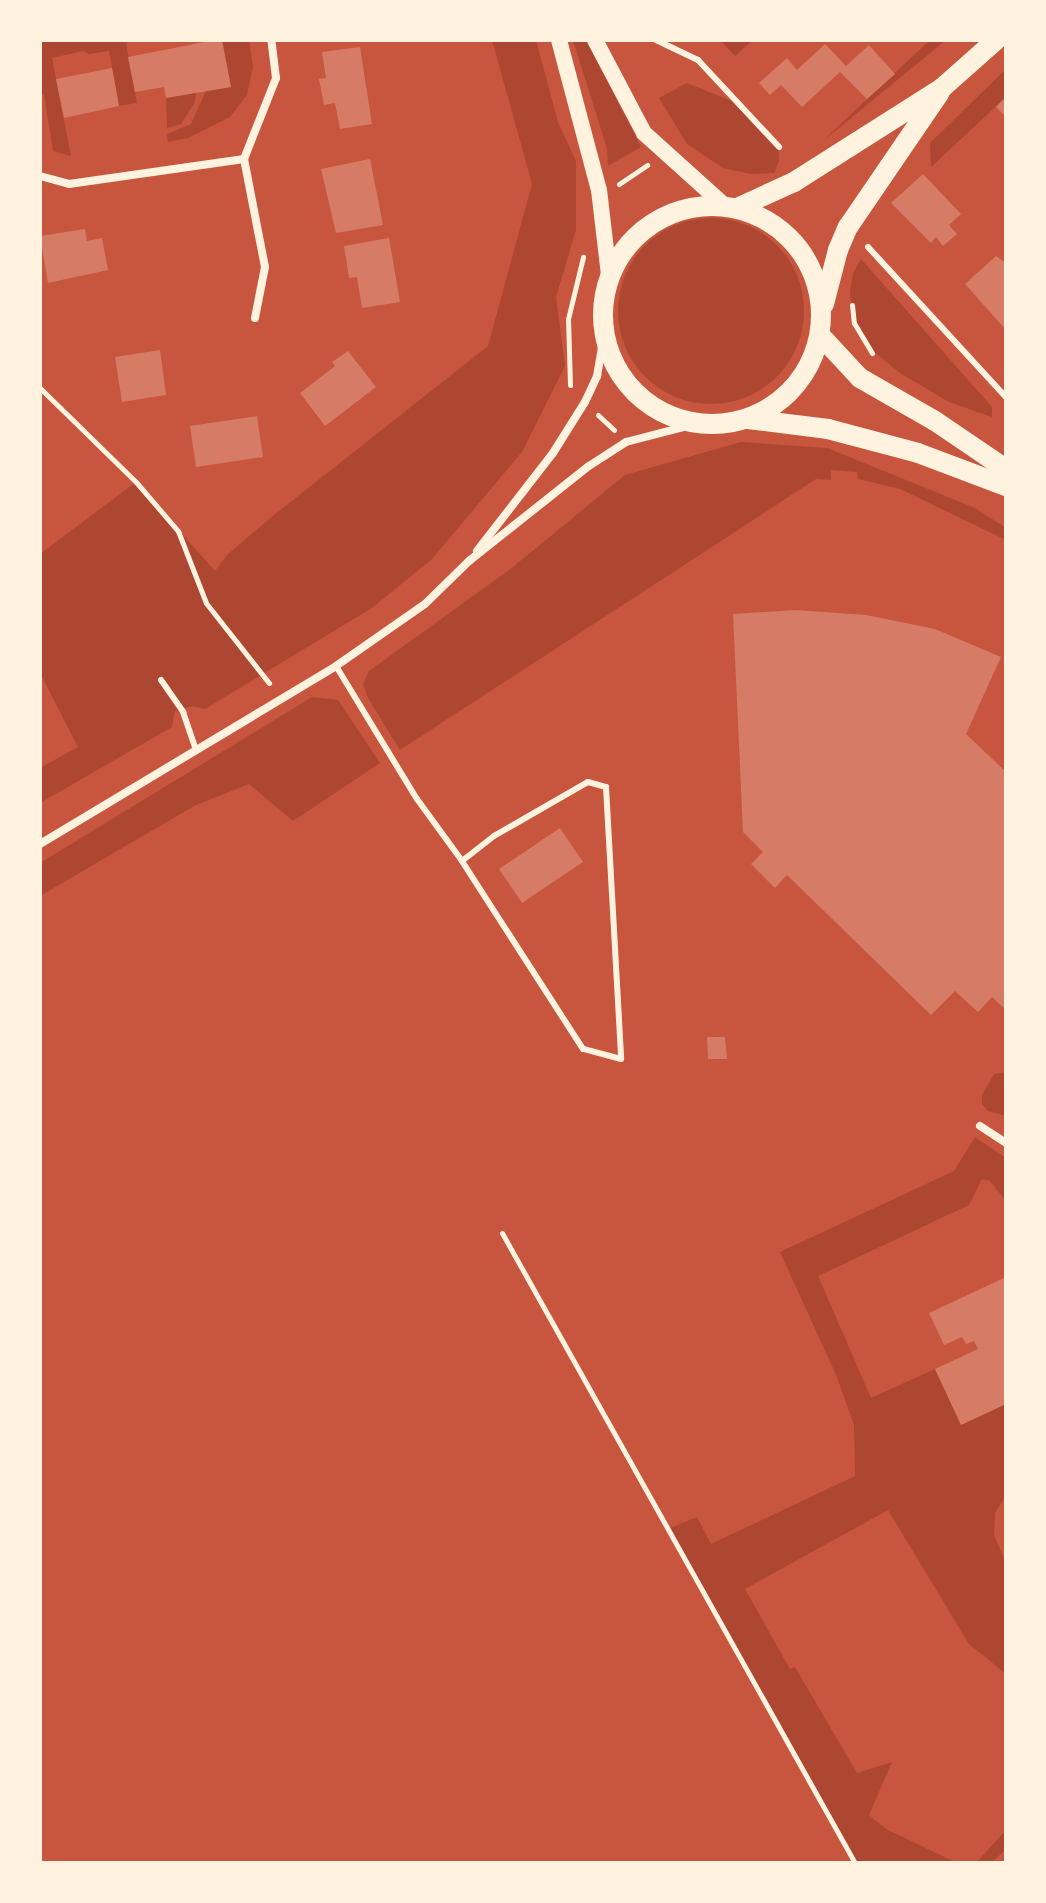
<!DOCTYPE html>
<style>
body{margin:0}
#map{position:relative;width:1046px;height:1903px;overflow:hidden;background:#c8553d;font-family:Figtree,sans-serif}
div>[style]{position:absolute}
.green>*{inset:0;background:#ae4732}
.round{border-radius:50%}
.building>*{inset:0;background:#d67c66}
.path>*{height:5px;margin:-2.5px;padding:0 2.5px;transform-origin:2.5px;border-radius:2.5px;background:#fff3e0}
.service>*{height:6px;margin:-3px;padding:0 3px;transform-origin:3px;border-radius:3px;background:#fff3e0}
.minor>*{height:8px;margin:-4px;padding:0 4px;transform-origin:4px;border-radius:4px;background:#fff3e0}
.secondary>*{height:16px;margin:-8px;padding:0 8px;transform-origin:8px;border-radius:8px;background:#fff3e0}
.primary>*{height:20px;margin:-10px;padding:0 10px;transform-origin:10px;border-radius:10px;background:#fff3e0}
.primary>.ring{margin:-10px;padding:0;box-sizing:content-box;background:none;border:20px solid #fff3e0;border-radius:50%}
span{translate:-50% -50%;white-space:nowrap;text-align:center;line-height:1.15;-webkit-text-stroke:8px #fff3e0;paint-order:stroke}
.frame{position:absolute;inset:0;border:42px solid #fff3e0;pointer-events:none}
</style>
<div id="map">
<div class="green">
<div style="clip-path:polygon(40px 40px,136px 40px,126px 43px,137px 103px,119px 106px,109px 51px,89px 54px,83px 51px,52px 58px,71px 156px,53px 151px,44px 94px,40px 94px)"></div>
<div style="clip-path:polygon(222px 40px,249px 40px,253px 67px,247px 95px,230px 117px,188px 138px,168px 142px,167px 134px,191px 124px,206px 91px,231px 87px)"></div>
<div style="clip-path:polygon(492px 40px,536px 40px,558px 122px,576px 161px,576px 230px,556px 297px,565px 366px,522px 452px,432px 559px,372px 608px,205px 709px,192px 706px,175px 711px,172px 727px,40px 803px,40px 768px,78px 747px,40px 673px,40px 554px,136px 482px,215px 571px,227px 555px,274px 515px,488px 346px,532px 184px)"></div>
<div style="clip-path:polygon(573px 40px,586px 40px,641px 147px,608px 166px,607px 149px)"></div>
<div style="clip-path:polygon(720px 40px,753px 40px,735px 56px)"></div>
<div style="clip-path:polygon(930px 40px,946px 40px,823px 141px,867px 99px)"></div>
<div style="clip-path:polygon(1006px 69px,1006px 97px,931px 167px,930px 143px)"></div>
<div style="clip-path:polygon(687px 83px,739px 104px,779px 147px,779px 161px,774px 173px,751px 174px,723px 168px,687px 144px,659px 98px)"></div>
<div style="clip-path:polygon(196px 92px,195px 102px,181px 124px,167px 128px,166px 98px)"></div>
<div class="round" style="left:618px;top:218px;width:186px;height:186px"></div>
<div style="clip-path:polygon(861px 259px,992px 407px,992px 417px,949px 402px,900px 373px,873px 351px,854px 323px,850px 292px,853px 273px)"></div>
<div style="clip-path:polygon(741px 442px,827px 448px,975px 508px,1006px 528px,1006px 540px,900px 489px,858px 479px,857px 472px,831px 470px,831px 480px,816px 479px,400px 750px,368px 698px,363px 684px,369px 671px,513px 567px,625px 475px)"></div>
<div style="clip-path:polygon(312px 697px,338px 700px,380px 763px,293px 821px,249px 784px,194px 806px,40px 896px,40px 863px)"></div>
<div style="clip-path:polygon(1006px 1072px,1006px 1116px,988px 1111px,982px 1104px,982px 1095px,994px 1074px)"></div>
<div style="clip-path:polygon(975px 1137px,1006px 1158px,1006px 1201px,990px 1181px,982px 1179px,969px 1205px,818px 1276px,871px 1398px,935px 1369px,961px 1424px,1006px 1404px,1006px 1495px,995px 1513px,994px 1535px,1006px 1563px,1006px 1674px,969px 1644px,888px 1510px,745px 1589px,790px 1669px,795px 1667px,857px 1773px,892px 1762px,869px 1815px,886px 1829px,957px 1863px,855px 1863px,668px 1529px,697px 1517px,711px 1544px,855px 1476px,854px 1425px,837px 1377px,780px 1252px,954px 1171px)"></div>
<div style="clip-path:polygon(1006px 1830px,1006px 1849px,991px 1863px,976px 1863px)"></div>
</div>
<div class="building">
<div style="clip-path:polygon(215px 40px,222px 40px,231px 87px,166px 98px,164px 87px,135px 92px,128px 57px)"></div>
<div style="clip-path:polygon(825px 44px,846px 66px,869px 45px,895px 74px,867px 99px,840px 72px,802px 107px,781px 85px,770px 95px,759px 83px,787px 58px,797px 70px)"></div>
<div style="clip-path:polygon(360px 47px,372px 124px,340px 129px,335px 103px,324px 105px,319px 79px,326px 78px,322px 52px)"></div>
<div style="clip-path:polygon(112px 68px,119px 106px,64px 118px,56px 79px)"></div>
<div style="clip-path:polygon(1006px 97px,1006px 114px,1004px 115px,996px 107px)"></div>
<div style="clip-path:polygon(370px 159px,383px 225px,336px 233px,321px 169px)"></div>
<div style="clip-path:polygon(923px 174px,961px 214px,949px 225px,957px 234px,943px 246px,936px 237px,931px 243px,891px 203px)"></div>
<div style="clip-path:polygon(85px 229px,87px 241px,102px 238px,108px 270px,48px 283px,40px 236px)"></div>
<div style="clip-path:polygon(389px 238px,400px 302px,362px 308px,357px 277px,349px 278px,344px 246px)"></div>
<div style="clip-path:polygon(996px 256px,1006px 263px,1006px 330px,965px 284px)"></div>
<div style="clip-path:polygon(160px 350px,166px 395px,122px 402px,115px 357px)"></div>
<div style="clip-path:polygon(348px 351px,376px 387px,325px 426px,300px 393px,335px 366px,332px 362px)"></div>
<div style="clip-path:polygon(257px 416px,263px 457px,196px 467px,190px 426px)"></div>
<div style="clip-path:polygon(795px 610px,866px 615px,935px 629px,1001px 657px,966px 734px,1006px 772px,1006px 1010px,992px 997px,978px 1012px,955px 991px,931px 1015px,787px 875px,775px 888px,751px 864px,763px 852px,743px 832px,733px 614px)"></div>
<div style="clip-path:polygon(560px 828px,583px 862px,522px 903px,499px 869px)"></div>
<div style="clip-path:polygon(707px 1037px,725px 1037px,727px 1059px,708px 1059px)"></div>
<div style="clip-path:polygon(1006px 1277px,1006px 1404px,961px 1425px,935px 1369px,978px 1349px,974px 1341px,966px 1344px,962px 1337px,944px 1345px,929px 1313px)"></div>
</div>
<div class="path">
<div style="left:619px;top:184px;width:34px;rotate:-34deg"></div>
<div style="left:852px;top:305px;width:18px;rotate:84deg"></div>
<div style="left:854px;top:323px;width:35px;rotate:59deg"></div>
<div style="left:570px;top:385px;width:66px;rotate:-91.7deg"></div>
<div style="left:568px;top:319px;width:64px;rotate:-76.4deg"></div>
<div style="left:40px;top:388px;width:134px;rotate:44.4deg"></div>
<div style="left:136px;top:482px;width:65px;rotate:49.4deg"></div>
<div style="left:178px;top:531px;width:77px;rotate:68.7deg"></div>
<div style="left:206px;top:603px;width:102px;rotate:51.8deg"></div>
<div style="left:598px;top:415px;width:22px;rotate:43deg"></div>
<div style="left:502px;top:1233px;width:722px;rotate:60.74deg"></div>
</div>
<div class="service">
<div style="left:656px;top:40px;width:47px;rotate:25.5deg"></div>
<div style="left:698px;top:60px;width:119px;rotate:47deg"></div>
<div style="left:868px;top:247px;width:204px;rotate:47.4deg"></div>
<div style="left:336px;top:666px;width:156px;rotate:58.7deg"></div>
<div style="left:417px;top:799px;width:77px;rotate:54deg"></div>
<div style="left:161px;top:680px;width:39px;rotate:55deg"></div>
<div style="left:183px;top:712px;width:40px;rotate:71.1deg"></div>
<div style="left:588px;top:782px;width:19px;rotate:16deg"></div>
<div style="left:606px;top:787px;width:272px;rotate:86.8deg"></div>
<div style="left:621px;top:1059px;width:39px;rotate:-165deg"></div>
<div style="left:583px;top:1049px;width:224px;rotate:-122.8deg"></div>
<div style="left:462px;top:861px;width:41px;rotate:-38deg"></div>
<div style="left:494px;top:836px;width:108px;rotate:-29.9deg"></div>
</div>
<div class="minor">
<div style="left:40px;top:176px;width:30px;rotate:15deg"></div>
<div style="left:69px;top:184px;width:177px;rotate:-8.1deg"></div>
<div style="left:255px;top:318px;width:52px;rotate:-78.9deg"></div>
<div style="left:265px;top:267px;width:110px;rotate:-101deg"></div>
<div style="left:244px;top:159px;width:87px;rotate:-68.4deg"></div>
<div style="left:276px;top:78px;width:38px;rotate:-97deg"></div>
<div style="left:477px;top:551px;width:124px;rotate:-52.2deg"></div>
<div style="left:553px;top:453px;width:60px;rotate:-57.9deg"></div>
<div style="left:585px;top:402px;width:29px;rotate:-65deg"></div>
<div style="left:597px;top:376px;width:40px;rotate:-80deg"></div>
<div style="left:40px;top:844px;width:345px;rotate:-31deg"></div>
<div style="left:336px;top:666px;width:108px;rotate:-34.9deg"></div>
<div style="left:425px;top:604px;width:62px;rotate:-44.3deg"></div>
<div style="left:469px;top:561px;width:153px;rotate:-38.4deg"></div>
<div style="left:589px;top:466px;width:44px;rotate:-33deg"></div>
<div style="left:626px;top:442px;width:75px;rotate:-14.6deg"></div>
<div style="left:980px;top:1126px;width:31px;rotate:33deg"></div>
</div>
<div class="secondary">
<div style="left:559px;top:40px;width:155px;rotate:75.1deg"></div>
<div style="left:599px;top:190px;width:86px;rotate:83.3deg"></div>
<div style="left:595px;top:40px;width:105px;rotate:62.2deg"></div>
<div style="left:644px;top:133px;width:109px;rotate:42deg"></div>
</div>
<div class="primary">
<div class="ring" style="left:603px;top:206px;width:198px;height:198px"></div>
<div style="left:737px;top:208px;width:63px;rotate:-24.5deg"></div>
<div style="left:794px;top:182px;width:175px;rotate:-32.4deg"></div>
<div style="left:942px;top:88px;width:72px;rotate:-41.6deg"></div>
<div style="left:824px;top:304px;width:56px;rotate:-75.5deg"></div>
<div style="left:838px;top:250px;width:25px;rotate:-67deg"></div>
<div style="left:848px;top:227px;width:163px;rotate:-55.7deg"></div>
<div style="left:820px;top:335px;width:59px;rotate:47.1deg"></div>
<div style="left:860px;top:378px;width:86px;rotate:29.8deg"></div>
<div style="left:935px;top:421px;width:86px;rotate:34.1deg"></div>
<div style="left:748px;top:419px;width:81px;rotate:7.1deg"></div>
<div style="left:828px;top:429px;width:93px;rotate:14.9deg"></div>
<div style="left:918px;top:453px;width:94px;rotate:20.6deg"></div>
</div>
<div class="frame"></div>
</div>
